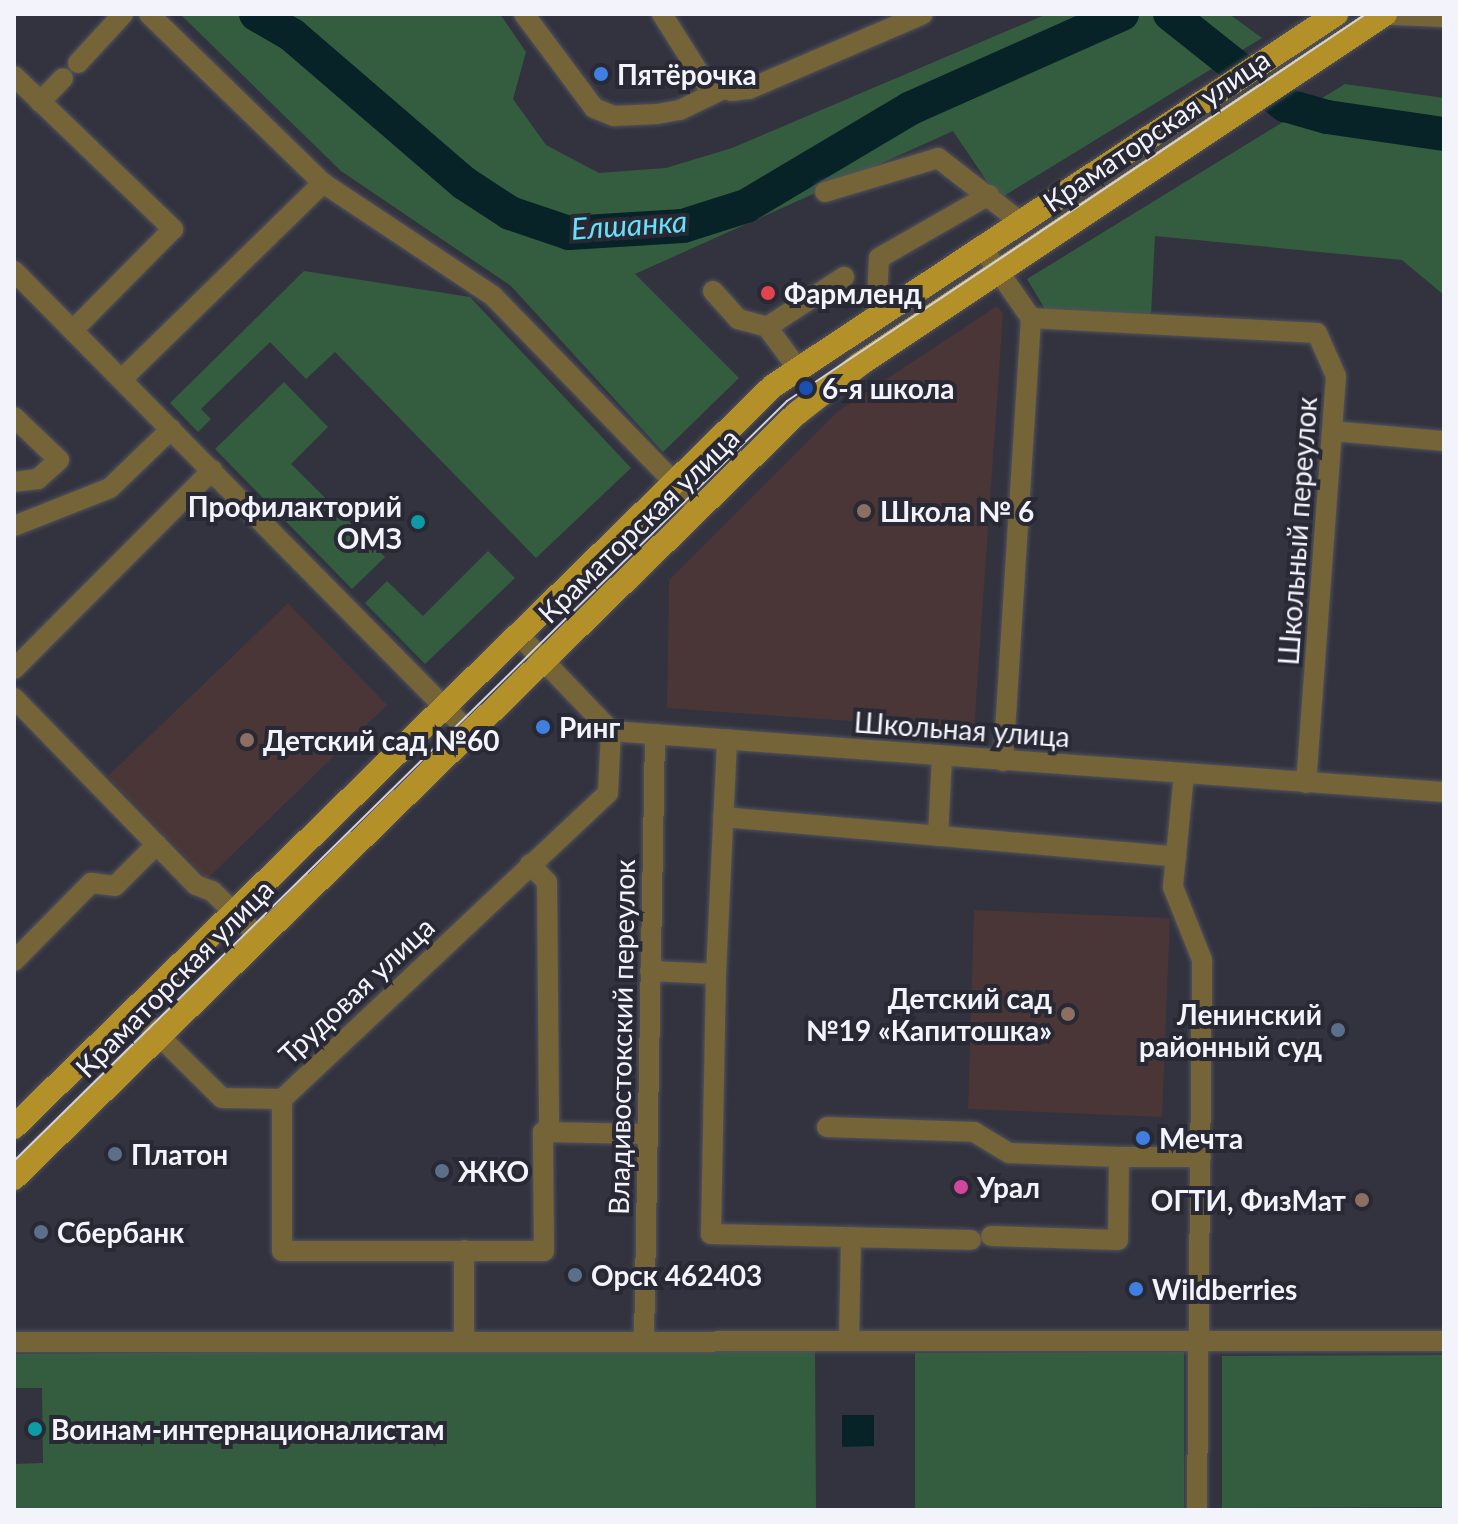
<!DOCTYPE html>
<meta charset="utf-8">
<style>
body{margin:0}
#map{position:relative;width:1458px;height:1524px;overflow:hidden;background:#32333f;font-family:Lato,sans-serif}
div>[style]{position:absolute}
.education>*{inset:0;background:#4a3636}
.green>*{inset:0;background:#345d3f}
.water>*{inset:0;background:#072328}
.river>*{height:34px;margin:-17px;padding:0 17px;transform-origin:17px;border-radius:17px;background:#072328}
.roads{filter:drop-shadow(0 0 2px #51525d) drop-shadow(0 0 2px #51525d)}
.minor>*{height:20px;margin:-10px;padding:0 10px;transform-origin:10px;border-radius:10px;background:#746437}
.major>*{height:24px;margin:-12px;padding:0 12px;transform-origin:12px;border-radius:12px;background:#b49128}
.tram>*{height:2px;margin:-1px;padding:0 1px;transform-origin:1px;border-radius:1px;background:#d2d3dc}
.dots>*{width:22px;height:22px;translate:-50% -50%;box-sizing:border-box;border:4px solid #282935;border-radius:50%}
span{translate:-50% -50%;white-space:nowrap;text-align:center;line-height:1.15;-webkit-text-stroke:8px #282935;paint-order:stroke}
.poi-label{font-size:28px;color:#f2f3fb;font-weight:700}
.left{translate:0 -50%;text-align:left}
.right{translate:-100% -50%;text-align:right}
.street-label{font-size:28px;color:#f2f3fb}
.water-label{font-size:30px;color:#63e2f9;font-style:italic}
.frame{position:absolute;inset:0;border:16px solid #f2f3fb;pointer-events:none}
</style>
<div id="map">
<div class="education">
<div style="clip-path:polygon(997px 306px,1003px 314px,974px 730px,667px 708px,669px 580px,838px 411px)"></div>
<div style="clip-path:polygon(288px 603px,387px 705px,207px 879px,108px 776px)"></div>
<div style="clip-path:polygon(974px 910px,1170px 918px,1162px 1117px,968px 1109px)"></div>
</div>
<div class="green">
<div style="clip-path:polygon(180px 14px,500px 14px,526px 52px,513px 99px,546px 145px,599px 173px,666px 168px,732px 148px,1047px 14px,1229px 14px,1262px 38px,999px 199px,953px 131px,635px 274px,739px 378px,663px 452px,511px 286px,341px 171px)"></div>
<div style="clip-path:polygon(1345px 84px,1444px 98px,1444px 295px,1402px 260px,1155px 236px,1151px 315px,1045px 309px,1027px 279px)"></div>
<div style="clip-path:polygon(304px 271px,470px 297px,631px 468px,536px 558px,335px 352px,306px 379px,270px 342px,201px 409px,211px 419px,198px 432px,170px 403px)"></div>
<div style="clip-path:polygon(284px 382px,328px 427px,291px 464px,385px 557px,352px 589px,215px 449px)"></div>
<div style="clip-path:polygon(488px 551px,515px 578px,425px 664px,365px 603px,387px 581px,423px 616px)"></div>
<div style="clip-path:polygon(815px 1348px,816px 1510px,14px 1510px,14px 1464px,43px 1463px,42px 1388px,14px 1388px,14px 1354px)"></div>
<div style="clip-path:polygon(1184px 1352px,1184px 1510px,915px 1510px,915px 1353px)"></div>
<div style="clip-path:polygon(1444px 1355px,1444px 1507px,1222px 1508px,1222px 1356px)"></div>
</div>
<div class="water">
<div style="clip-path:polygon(842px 1415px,874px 1415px,874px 1446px,842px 1447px)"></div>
</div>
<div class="river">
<div style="left:256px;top:14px;width:42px;rotate:30.3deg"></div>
<div style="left:292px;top:35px;width:227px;rotate:40.7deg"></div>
<div style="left:464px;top:183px;width:55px;rotate:33.1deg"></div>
<div style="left:510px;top:213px;width:62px;rotate:18.7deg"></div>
<div style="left:569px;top:233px;width:114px;rotate:-3.5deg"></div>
<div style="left:683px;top:226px;width:66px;rotate:-17.6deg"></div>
<div style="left:746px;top:206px;width:192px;rotate:-30.7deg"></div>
<div style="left:911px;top:108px;width:231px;rotate:-24deg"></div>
<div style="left:1170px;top:14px;width:147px;rotate:38.4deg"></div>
<div style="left:1285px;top:105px;width:44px;rotate:15.9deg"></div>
<div style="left:1327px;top:117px;width:118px;rotate:8.3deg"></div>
</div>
<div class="roads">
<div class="minor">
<div style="left:149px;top:14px;width:243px;rotate:44.2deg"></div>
<div style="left:323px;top:183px;width:204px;rotate:33.6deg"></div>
<div style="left:493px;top:296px;width:296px;rotate:45.8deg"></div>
<div style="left:524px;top:14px;width:117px;rotate:53.3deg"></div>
<div style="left:594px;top:108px;width:22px;rotate:22deg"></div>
<div style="left:614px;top:116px;width:43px;rotate:-2.7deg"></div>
<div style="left:657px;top:114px;width:23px;rotate:-10deg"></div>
<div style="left:680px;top:110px;width:43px;rotate:-26deg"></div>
<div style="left:662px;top:14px;width:83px;rotate:57.8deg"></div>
<div style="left:706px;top:84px;width:27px;rotate:15deg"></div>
<div style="left:732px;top:91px;width:17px;rotate:-7deg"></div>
<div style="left:749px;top:89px;width:189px;rotate:-23.3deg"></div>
<div style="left:1372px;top:14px;width:72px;rotate:2.4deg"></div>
<div style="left:78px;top:63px;width:67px;rotate:-47.4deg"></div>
<div style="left:14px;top:76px;width:221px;rotate:43.9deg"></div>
<div style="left:173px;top:229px;width:142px;rotate:134.7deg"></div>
<div style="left:40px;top:102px;width:33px;rotate:-46deg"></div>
<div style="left:825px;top:192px;width:118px;rotate:-16.7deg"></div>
<div style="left:938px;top:158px;width:106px;rotate:37.7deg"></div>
<div style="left:983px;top:249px;width:84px;rotate:55.2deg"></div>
<div style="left:1031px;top:318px;width:444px;rotate:93.6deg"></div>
<div style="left:14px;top:271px;width:646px;rotate:45.38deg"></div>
<div style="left:713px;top:291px;width:38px;rotate:48deg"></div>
<div style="left:738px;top:319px;width:30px;rotate:15deg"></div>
<div style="left:1031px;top:318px;width:286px;rotate:3deg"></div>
<div style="left:1317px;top:333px;width:47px;rotate:66.2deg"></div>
<div style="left:1336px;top:376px;width:408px;rotate:94.2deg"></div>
<div style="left:876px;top:319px;width:61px;rotate:-87.2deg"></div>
<div style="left:879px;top:258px;width:127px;rotate:-29.8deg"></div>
<div style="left:798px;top:369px;width:52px;rotate:-126.4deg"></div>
<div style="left:767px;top:327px;width:92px;rotate:-33deg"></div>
<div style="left:122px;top:379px;width:281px;rotate:-44.3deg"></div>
<div style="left:14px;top:417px;width:62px;rotate:43.7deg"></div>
<div style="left:59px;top:460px;width:28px;rotate:138deg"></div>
<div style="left:38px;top:479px;width:24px;rotate:173deg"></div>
<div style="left:1332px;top:431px;width:112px;rotate:5.1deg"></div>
<div style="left:14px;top:526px;width:103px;rotate:-21.6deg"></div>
<div style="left:110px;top:488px;width:85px;rotate:-44deg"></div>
<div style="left:517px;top:633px;width:136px;rotate:46.2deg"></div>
<div style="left:611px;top:731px;width:835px;rotate:4.19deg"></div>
<div style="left:14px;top:669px;width:281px;rotate:-45.1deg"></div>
<div style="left:14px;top:698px;width:261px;rotate:45.8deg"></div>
<div style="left:196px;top:885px;width:17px;rotate:21deg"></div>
<div style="left:212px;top:891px;width:66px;rotate:44.4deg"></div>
<div style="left:611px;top:731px;width:62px;rotate:92.8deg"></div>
<div style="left:608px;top:793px;width:447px;rotate:136.8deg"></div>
<div style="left:282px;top:1099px;width:152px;rotate:90deg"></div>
<div style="left:282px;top:1251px;width:262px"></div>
<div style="left:544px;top:1251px;width:119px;rotate:-90.5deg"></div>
<div style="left:543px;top:1132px;width:102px;rotate:1.1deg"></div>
<div style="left:1184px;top:774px;width:114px;rotate:95.6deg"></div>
<div style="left:1173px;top:887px;width:79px;rotate:68.3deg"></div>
<div style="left:1202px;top:960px;width:550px;rotate:90.52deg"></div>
<div style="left:723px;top:817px;width:455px;rotate:5deg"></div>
<div style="left:938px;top:836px;width:80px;rotate:-87.1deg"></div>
<div style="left:530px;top:864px;width:25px;rotate:47deg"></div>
<div style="left:547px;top:882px;width:250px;rotate:89.5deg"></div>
<div style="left:14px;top:961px;width:110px;rotate:-45.4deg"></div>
<div style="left:91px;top:883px;width:24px;rotate:7deg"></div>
<div style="left:115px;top:886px;width:59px;rotate:-45deg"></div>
<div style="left:650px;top:971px;width:66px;rotate:2.6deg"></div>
<div style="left:716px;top:974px;width:235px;rotate:-87.3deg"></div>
<div style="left:716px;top:974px;width:260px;rotate:91.1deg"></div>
<div style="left:711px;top:1234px;width:260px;rotate:1.3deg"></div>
<div style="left:133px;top:1010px;width:125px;rotate:44.7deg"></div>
<div style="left:222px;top:1098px;width:60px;rotate:1deg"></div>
<div style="left:827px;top:1127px;width:147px;rotate:1.9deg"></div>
<div style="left:974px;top:1132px;width:41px;rotate:31deg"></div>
<div style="left:1009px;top:1153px;width:110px;rotate:2.1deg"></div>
<div style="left:1119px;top:1157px;width:83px;rotate:90.7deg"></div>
<div style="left:1118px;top:1240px;width:127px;rotate:-178.2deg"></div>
<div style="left:1119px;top:1157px;width:82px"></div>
<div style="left:464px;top:1341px;width:91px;rotate:-90deg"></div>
<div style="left:644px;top:1341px;width:607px;rotate:-88.96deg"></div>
<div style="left:849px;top:1341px;width:104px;rotate:-88.9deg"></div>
<div style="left:14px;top:1342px;width:1430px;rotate:-0.04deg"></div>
</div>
<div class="major">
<div style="left:14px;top:1127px;width:1061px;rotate:-44.31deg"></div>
<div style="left:773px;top:386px;width:675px;rotate:-33.45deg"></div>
<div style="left:14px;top:1178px;width:1093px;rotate:-44.33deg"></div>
<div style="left:796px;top:414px;width:81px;rotate:-38deg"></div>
<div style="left:860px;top:364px;width:631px;rotate:-33.69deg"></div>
</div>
</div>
<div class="tram">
<div style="left:14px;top:1161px;width:1084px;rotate:-44.51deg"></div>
<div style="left:787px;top:401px;width:696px;rotate:-33.76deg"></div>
</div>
<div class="dots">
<div style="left:601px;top:74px;background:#3f7fe0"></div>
<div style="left:768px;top:293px;background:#e0444e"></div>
<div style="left:806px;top:388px;background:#1a4fb4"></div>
<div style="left:864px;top:511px;background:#8d6e63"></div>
<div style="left:418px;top:522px;background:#0f9aa8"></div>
<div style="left:543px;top:727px;background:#3f7fe0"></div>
<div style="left:247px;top:740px;background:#8d6e63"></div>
<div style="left:1068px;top:1014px;background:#8d6e63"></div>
<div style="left:1338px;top:1030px;background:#5c6f8a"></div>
<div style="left:1143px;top:1138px;background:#3f7fe0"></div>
<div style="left:115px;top:1154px;background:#5c6f8a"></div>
<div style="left:442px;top:1171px;background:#5c6f8a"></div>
<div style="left:961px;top:1187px;background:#d1479c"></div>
<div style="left:1362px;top:1200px;background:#8d6e63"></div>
<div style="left:41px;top:1232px;background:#5c6f8a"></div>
<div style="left:575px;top:1275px;background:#5c6f8a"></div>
<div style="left:1136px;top:1289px;background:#3f7fe0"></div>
<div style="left:35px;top:1429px;background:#0f9aa8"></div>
</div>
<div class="poi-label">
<span class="left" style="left:617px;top:74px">Пятёрочка</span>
<span class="left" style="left:784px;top:293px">Фармленд</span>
<span class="left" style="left:822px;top:388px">6-я школа</span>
<span class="right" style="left:402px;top:522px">Профилакторий<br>ОМЗ</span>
<span class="left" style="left:880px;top:511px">Школа № 6</span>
<span class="left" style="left:559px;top:727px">Ринг</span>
<span class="left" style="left:263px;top:740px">Детский сад №60</span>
<span class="right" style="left:1052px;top:1014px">Детский сад<br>№19 «Капитошка»</span>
<span class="right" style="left:1322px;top:1030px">Ленинский<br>районный суд</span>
<span class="left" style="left:1159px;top:1138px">Мечта</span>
<span class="left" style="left:131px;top:1154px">Платон</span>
<span class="left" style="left:458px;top:1171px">ЖКО</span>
<span class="left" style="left:977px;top:1187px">Урал</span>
<span class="right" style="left:1346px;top:1200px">ОГТИ, ФизМат</span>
<span class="left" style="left:57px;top:1232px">Сбербанк</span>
<span class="left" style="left:591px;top:1275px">Орск 462403</span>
<span class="left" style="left:1152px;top:1289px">Wildberries</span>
<span class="left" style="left:51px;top:1429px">Воинам-интернационалистам</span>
</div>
<div class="street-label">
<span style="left:1156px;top:130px;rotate:-34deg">Краматорская улица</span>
<span style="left:638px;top:525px;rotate:-44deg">Краматорская улица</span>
<span style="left:1297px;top:531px;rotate:-86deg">Школьный переулок</span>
<span style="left:962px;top:729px;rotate:4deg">Школьная улица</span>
<span style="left:174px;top:978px;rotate:-45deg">Краматорская улица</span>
<span style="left:356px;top:990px;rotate:-43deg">Трудовая улица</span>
<span style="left:621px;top:1037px;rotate:-89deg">Владивостокский переулок</span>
</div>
<div class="water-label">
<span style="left:629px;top:224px;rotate:-4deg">Елшанка</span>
</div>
<div class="frame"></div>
</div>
